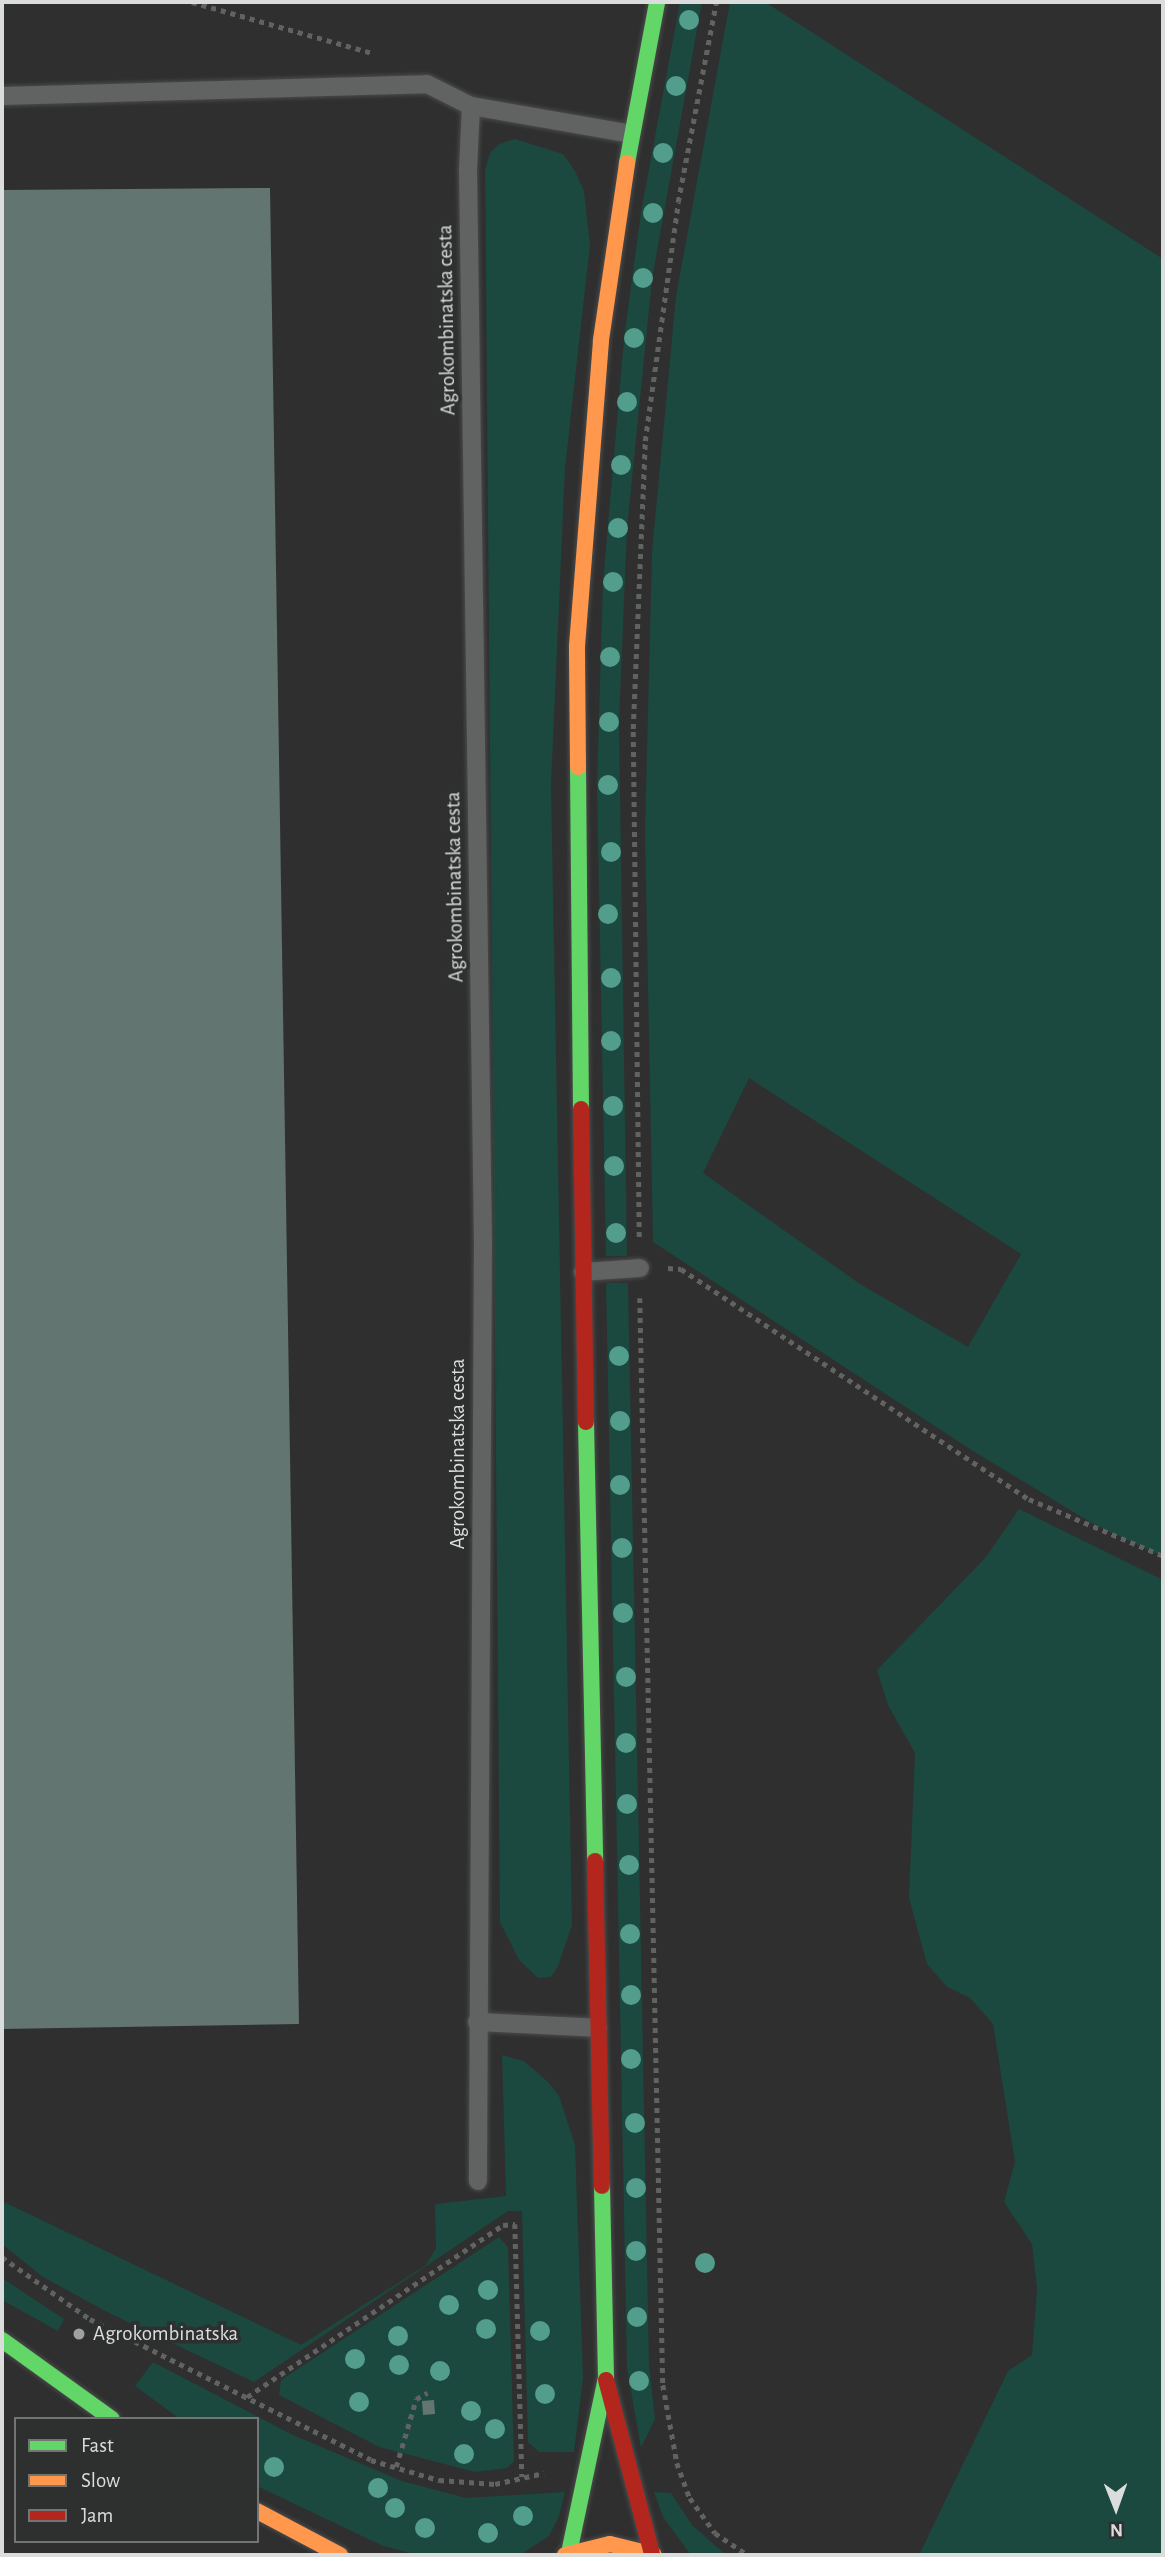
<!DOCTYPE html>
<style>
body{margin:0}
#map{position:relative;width:1165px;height:2557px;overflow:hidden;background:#2f2f2f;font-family:"Alegreya Sans",sans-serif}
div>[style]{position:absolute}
.green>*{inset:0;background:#1b483f}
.building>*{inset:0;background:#637571}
.path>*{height:4.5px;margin-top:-2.25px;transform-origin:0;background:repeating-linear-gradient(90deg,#616262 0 5px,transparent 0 10px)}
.roads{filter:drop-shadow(0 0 2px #4b4b4b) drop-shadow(0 0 2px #4b4b4b)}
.lane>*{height:18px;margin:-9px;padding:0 9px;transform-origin:9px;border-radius:9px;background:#616262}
.fast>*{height:16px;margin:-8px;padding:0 8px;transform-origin:8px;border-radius:8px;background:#63d668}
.slow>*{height:16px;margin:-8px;padding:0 8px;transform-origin:8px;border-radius:8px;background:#ff974d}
.jam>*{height:16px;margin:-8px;padding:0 8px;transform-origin:8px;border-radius:8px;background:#b3261e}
.trees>*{width:20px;height:20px;margin:-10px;border-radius:50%;background:#529d8c}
.dots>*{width:19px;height:19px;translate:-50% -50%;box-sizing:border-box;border:4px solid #2e3030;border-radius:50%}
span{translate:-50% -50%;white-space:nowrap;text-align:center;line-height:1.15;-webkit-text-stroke:7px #2e3030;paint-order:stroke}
.street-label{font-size:21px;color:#dbdddc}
.poi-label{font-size:21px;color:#dbdddc}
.left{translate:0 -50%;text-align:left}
.frame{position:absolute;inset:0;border:4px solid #dbdddc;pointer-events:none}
.legend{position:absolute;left:14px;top:2417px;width:245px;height:126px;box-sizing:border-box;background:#2e3030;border:2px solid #737575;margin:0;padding:9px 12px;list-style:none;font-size:21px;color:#dbdddc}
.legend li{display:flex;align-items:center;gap:14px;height:35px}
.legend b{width:35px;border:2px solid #737575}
.north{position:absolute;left:1081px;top:2473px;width:70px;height:70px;-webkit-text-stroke:5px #2e3030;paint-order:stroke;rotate:179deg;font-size:19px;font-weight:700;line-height:28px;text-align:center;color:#dbdddc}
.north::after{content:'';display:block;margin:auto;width:24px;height:32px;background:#dbdddc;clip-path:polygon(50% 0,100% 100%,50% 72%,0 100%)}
</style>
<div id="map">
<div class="green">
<div style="clip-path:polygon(680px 2px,702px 2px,652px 279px,627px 529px,619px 723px,627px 1256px,606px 1256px,597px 784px,603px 583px,624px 339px,641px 212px)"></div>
<div style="clip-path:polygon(evenodd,730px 2px,765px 2px,1163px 259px,1163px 1557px,1090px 1522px,973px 1451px,653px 1242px,645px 832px,652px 552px,676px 296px,730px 2px,749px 1078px,1021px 1254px,968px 1347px,860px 1284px,703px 1173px,749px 1078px)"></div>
<div style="clip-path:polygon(515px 139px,563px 154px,575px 171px,584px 191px,590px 245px,565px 468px,551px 784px,572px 1925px,558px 1966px,551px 1977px,538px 1978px,519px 1960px,500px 1922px,485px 170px,490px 153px,499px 144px)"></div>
<div style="clip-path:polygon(606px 1283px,628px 1283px,649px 2365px,655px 2419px,641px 2448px,627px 2368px)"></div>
<div style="clip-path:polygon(1019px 1509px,1163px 1580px,1163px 2555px,919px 2555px,1008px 2371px,1032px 2355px,1037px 2289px,1032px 2244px,1004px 2202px,1015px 2162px,993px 2024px,970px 1998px,947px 1987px,927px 1964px,909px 1898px,915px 1753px,888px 1705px,877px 1670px,986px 1557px)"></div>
<div style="clip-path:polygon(502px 2055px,524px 2061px,549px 2083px,559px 2096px,575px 2145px,583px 2377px,574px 2452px,539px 2452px,528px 2442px,522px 2211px,508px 2211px,254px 2382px,107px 2312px,43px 2277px,2px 2244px,2px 2201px,301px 2345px,426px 2265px,436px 2248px,435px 2204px,506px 2196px)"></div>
<div style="clip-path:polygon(499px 2237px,508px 2247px,514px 2461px,507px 2468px,475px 2472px,379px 2447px,279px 2395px,281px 2380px)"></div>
<div style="clip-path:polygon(2px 2278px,64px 2319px,58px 2331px,2px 2300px)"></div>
<div style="clip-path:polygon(153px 2362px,293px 2435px,402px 2481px,466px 2498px,565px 2492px,559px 2516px,549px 2536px,520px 2555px,418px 2555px,383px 2546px,257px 2486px,257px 2419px,180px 2419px,135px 2386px)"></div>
<div style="clip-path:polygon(654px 2492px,671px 2493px,692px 2525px,726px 2555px,691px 2555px,663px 2517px)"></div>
</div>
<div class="building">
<div style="clip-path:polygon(270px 188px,299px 2024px,2px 2029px,2px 190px)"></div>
<div style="clip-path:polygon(434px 2400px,435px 2414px,423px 2415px,422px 2401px)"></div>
</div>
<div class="path">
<div style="left:192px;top:2px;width:187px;rotate:15.8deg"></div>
<div style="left:639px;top:1237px;width:508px;rotate:-90.68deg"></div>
<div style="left:633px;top:729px;width:288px;rotate:-87.6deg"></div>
<div style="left:645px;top:441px;width:241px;rotate:-82.1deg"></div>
<div style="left:678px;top:202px;width:204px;rotate:-79.2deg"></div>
<div style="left:668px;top:1268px;width:13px;rotate:4deg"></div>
<div style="left:681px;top:1269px;width:417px;rotate:33.5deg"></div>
<div style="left:1029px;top:1499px;width:146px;rotate:23deg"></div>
<div style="left:640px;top:1298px;width:1087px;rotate:88.79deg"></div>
<div style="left:663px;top:2385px;width:79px;rotate:79.8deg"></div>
<div style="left:677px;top:2463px;width:37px;rotate:70deg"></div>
<div style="left:690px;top:2498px;width:43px;rotate:54.5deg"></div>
<div style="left:715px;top:2533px;width:40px;rotate:34deg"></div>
<div style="left:2px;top:2257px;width:108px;rotate:35.2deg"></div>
<div style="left:90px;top:2319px;width:314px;rotate:26.6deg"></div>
<div style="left:371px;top:2460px;width:71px;rotate:16.4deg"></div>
<div style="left:439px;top:2480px;width:56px;rotate:4.1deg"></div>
<div style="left:495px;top:2484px;width:50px;rotate:-12.7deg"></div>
<div style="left:247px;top:2397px;width:308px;rotate:-33.9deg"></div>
<div style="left:503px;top:2225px;width:12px;rotate:-5deg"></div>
<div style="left:515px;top:2224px;width:253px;rotate:88.4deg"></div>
<div style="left:396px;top:2467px;width:71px;rotate:-73.6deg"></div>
<div style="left:416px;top:2399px;width:13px;rotate:-29deg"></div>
</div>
<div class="roads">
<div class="lane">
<div style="left:2px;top:96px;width:425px;rotate:-1.6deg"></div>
<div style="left:427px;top:84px;width:49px;rotate:26.6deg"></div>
<div style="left:471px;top:106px;width:63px;rotate:92.7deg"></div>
<div style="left:468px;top:169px;width:1073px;rotate:89.2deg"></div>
<div style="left:483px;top:1242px;width:939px;rotate:90.31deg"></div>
<div style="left:471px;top:106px;width:162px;rotate:9.9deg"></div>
<div style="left:583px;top:1272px;width:57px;rotate:-4deg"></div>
<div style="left:477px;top:2022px;width:121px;rotate:2.8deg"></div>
</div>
<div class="fast">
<div style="left:627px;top:163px;width:164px;rotate:-79.4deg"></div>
<div style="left:578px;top:767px;width:342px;rotate:89.5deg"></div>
<div style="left:586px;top:1422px;width:439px;rotate:88.8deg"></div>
<div style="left:2px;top:2340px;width:135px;rotate:35.7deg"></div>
<div style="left:569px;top:2553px;width:179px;rotate:-78.1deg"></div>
<div style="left:606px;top:2378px;width:192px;rotate:-91.2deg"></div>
</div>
<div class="slow">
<div style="left:578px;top:767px;width:121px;rotate:-90.5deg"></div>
<div style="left:577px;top:646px;width:307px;rotate:-85.5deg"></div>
<div style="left:601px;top:340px;width:179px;rotate:-81.6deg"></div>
<div style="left:257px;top:2511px;width:94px;rotate:27.9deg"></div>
<div style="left:565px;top:2555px;width:46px;rotate:-13.7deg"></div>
<div style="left:610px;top:2544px;width:45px;rotate:14deg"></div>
</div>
<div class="jam">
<div style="left:581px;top:1109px;width:313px;rotate:89.1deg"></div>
<div style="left:595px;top:1861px;width:325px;rotate:88.8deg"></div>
<div style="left:606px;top:2380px;width:180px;rotate:75.2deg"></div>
</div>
</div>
<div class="trees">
<div style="left:689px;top:20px"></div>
<div style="left:676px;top:86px"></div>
<div style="left:663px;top:153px"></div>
<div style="left:653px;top:213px"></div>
<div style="left:643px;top:278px"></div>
<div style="left:634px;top:338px"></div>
<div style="left:627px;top:402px"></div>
<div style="left:621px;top:465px"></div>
<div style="left:618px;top:528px"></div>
<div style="left:613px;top:582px"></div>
<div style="left:610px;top:657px"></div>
<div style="left:609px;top:722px"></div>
<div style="left:608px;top:785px"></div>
<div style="left:611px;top:852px"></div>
<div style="left:608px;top:914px"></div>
<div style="left:611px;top:978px"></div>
<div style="left:611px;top:1041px"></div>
<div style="left:613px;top:1106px"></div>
<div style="left:614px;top:1166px"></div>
<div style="left:616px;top:1233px"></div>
<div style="left:619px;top:1356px"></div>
<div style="left:620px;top:1421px"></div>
<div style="left:620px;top:1485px"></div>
<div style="left:622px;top:1548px"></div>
<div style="left:623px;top:1613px"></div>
<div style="left:626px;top:1677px"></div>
<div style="left:626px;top:1743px"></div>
<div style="left:627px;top:1804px"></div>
<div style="left:629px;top:1865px"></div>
<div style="left:630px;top:1934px"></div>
<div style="left:631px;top:1995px"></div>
<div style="left:631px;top:2059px"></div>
<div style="left:635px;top:2123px"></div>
<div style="left:636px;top:2188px"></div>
<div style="left:636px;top:2251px"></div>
<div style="left:705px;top:2263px"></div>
<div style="left:488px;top:2290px"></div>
<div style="left:449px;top:2305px"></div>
<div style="left:637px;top:2317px"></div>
<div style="left:486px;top:2329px"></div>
<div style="left:540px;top:2331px"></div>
<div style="left:398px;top:2336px"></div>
<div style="left:355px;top:2359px"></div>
<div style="left:399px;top:2365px"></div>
<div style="left:440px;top:2371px"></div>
<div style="left:639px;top:2381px"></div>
<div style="left:545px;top:2394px"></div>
<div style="left:359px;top:2402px"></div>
<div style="left:471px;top:2411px"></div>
<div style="left:495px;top:2429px"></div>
<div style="left:464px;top:2454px"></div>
<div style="left:274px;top:2467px"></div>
<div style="left:378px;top:2488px"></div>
<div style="left:395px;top:2508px"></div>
<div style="left:523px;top:2516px"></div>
<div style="left:425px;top:2528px"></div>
<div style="left:488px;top:2533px"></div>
</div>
<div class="dots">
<div style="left:79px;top:2334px;background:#9fa09f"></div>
</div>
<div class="street-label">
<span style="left:447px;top:320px;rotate:-91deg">Agrokombinatska cesta</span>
<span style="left:455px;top:887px;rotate:-91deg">Agrokombinatska cesta</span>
<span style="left:458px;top:1454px;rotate:-90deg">Agrokombinatska cesta</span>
</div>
<div class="poi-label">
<span class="left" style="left:93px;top:2334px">Agrokombinatska</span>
</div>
<div class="frame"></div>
<ul class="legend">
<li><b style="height:9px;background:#63d668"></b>Fast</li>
<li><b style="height:9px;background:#ff974d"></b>Slow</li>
<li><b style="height:9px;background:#b3261e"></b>Jam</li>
</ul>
<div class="north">N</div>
</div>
